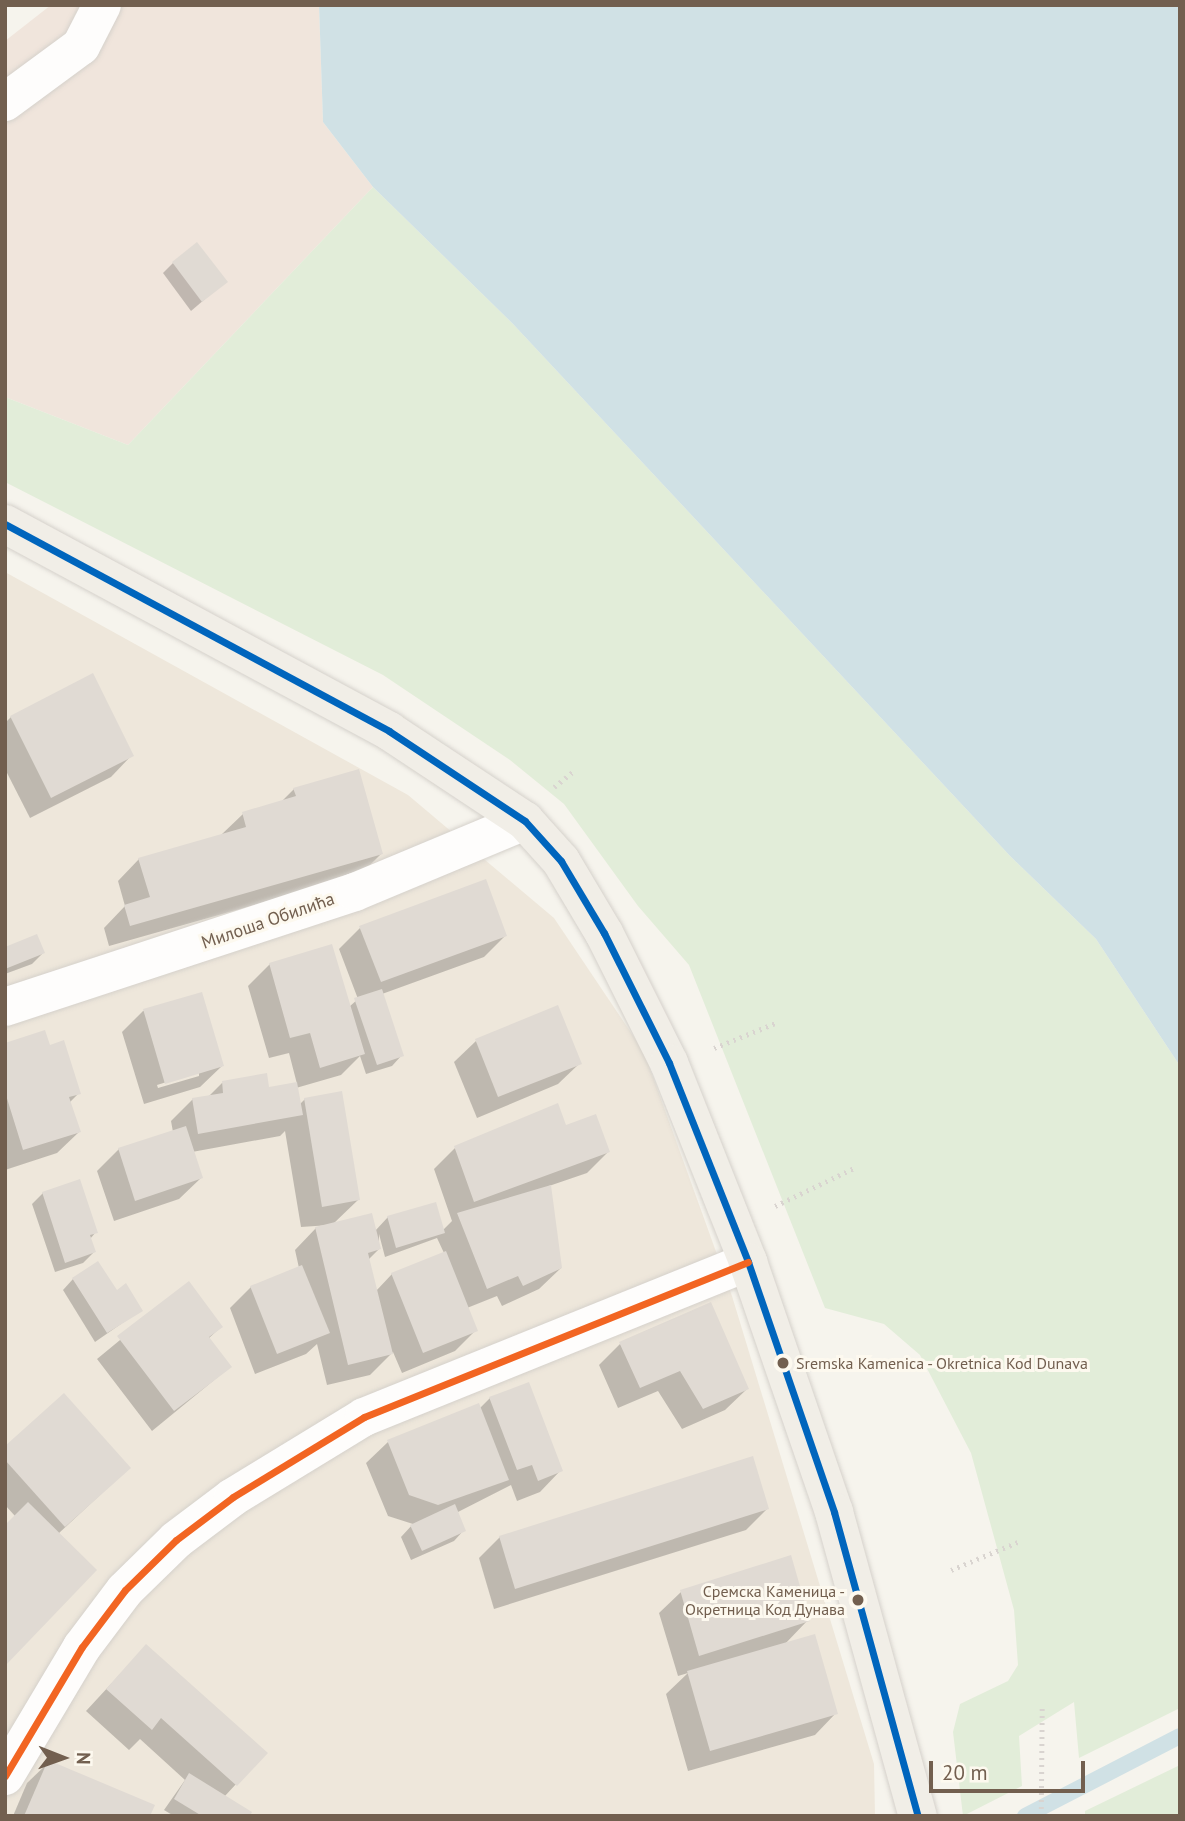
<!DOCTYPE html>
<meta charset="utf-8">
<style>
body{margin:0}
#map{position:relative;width:1185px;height:1821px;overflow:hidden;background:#f6f4ed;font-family:"PT Sans",sans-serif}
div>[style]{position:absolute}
.residential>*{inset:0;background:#eee7db}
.commercial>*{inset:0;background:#f0e5dc}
.green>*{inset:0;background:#e2edd9}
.water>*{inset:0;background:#d0e1e5}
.shadow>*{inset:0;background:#0003}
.stream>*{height:16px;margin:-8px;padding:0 8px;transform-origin:8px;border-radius:8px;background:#d0e1e5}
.building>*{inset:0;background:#e0dad3}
.path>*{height:4.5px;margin-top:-2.25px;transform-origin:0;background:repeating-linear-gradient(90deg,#d9d4d0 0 2px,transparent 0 7px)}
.roads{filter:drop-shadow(0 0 2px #d5d1cb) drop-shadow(0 0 2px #d5d1cb)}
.minor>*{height:38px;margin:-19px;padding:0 19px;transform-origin:19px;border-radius:19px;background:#fefdfc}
.major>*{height:38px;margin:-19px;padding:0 19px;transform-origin:19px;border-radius:19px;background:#f1eee7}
.bus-1>*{height:7px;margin:-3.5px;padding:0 3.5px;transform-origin:3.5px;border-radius:3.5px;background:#0065bd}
.bus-2>*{height:7px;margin:-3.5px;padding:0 3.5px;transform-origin:3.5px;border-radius:3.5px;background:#f26522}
.dots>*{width:19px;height:19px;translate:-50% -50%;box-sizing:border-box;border:4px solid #fdf9ef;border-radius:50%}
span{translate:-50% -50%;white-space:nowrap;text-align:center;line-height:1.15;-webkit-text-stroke:6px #fdf9ef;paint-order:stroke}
.bus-label{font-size:16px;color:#725f4f}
.left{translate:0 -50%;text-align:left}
.right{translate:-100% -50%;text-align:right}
.street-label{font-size:18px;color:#725f4f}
.frame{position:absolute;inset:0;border:7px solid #725f4f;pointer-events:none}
.north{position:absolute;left:28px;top:1723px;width:70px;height:70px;-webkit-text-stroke:5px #fdf9ef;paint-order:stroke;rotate:91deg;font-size:19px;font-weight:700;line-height:28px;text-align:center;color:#725f4f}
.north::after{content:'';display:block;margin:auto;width:24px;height:32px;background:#725f4f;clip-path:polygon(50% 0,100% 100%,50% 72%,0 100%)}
.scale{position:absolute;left:929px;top:1761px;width:156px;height:32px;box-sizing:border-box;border:4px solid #725f4f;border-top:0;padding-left:9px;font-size:21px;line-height:24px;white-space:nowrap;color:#725f4f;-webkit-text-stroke:5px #fdf9ef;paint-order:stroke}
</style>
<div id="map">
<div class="residential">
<div style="clip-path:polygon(5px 572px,408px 795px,554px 918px,644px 1052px,732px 1296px,874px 1764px,875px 1816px,5px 1816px)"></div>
</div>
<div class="commercial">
<div style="clip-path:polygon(51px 5px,319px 5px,323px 122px,373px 187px,128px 445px,5px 397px,5px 41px)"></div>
</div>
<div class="green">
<div style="clip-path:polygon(373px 187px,513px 324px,1011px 857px,1096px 939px,1180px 1066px,1180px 1708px,1079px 1758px,1074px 1702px,1019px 1736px,1022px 1786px,963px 1816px,953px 1732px,960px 1704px,1008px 1681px,1018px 1665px,1014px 1610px,971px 1453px,920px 1355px,884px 1324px,825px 1308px,689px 965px,638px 906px,564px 804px,510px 760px,383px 675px,5px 482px,5px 397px,128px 445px)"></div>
<div style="clip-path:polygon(1180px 1765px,1180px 1816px,1085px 1816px,1085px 1811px)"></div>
</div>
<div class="water">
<div style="clip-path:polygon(319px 5px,1180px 5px,1180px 1066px,1096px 939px,1011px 857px,513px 324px,373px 187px,323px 122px)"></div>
</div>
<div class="shadow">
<div style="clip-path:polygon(173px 263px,225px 282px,191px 311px,163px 273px)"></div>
<div style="clip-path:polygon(11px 717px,132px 755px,111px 777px,30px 818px,5px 769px,5px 723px)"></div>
<div style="clip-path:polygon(294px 789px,381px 854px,360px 875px,109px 946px,104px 928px,125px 906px,118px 881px,139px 859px,221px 835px,243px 814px,281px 802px)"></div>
<div style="clip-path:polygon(evenodd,360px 928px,505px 936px,484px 957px,382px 994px,402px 1055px,392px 1066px,366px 1074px,360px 1056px,341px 1075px,296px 1088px,299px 1105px,305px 1099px,358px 1200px,333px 1224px,375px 1231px,388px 1217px,442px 1231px,452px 1221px,434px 1169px,455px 1148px,565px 1127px,608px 1152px,587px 1173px,549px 1186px,561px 1268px,539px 1289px,502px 1306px,497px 1296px,467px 1308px,476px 1330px,455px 1351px,402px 1373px,393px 1352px,370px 1375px,327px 1385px,317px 1344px,306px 1354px,255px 1374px,230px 1308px,251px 1287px,299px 1268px,295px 1250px,316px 1228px,330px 1225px,301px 1227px,285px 1131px,280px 1136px,192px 1152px,201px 1178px,179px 1199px,114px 1221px,97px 1171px,119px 1149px,173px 1132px,171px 1121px,193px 1099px,208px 1097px,222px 1083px,268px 1089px,297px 1084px,289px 1053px,269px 1058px,248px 986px,270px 964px,349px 1007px,358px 999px,339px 949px,360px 928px,379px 1234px,385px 1257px,437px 1238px,444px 1253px,392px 1274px,376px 1291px,368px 1260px,379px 1249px,379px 1234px)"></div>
<div style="clip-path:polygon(5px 949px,43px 953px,32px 964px,5px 974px)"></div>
<div style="clip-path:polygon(evenodd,200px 994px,222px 1066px,200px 1087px,144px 1104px,122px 1032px,143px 1011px,200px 994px,199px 1072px,199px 1076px,158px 1088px,157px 1085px,199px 1072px)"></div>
<div style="clip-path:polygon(476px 1041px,580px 1063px,558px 1084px,477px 1118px,454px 1062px)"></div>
<div style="clip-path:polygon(5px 1045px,49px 1047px,79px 1093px,69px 1103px,79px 1132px,57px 1153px,5px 1170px)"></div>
<div style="clip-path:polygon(43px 1193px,96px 1232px,90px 1239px,94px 1252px,83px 1263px,55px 1272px,32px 1204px)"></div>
<div style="clip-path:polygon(73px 1279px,116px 1292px,141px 1310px,95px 1342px,63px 1290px)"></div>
<div style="clip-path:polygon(188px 1284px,221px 1327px,208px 1339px,230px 1367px,152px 1431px,97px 1359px)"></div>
<div style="clip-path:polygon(620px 1344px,747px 1389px,725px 1410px,682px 1429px,658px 1391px,618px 1408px,599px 1365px)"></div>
<div style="clip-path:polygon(490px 1398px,561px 1470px,540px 1492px,517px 1501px,511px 1485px,456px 1513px,464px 1530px,454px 1541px,411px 1560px,401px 1537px,413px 1524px,388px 1516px,366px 1463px,388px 1442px,478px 1405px,479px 1409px)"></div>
<div style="clip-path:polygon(5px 1448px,129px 1468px,58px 1534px,15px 1516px,5px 1505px)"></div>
<div style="clip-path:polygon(767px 1509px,746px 1530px,494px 1609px,479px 1558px,500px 1537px)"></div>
<div style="clip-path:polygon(681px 1592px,808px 1620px,784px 1645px,836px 1713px,815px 1735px,688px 1771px,666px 1694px,688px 1673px,678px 1676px,659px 1613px)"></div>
<div style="clip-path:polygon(146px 1646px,265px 1753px,224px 1797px,248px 1816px,174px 1816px,164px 1810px,185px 1780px,140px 1739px,129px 1750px,86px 1711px)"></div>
<div style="clip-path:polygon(49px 1762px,148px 1816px,13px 1816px,27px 1783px)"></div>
</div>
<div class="stream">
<div style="left:1025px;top:1816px;width:174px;rotate:-27.3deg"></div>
</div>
<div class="building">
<div style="clip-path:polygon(197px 242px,228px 282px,202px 302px,172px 262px)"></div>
<div style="clip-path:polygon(93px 673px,134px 756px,51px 798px,10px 716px)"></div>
<div style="clip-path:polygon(359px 769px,383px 854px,130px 926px,124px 905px,150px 897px,138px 858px,246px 827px,242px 812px,296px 796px,293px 788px)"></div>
<div style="clip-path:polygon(486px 879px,507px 936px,381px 982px,359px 926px)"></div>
<div style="clip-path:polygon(37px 934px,45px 953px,5px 969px,5px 947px)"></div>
<div style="clip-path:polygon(332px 944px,365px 1054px,320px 1068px,310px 1033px,290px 1038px,269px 963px)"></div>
<div style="clip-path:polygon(382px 989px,404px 1056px,377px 1065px,354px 998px)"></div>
<div style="clip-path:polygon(202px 992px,224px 1066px,165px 1084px,143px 1009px)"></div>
<div style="clip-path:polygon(558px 1005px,582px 1064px,498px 1097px,475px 1039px)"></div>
<div style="clip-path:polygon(45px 1030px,50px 1045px,64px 1040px,81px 1094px,69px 1097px,81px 1132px,23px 1150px,5px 1092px,5px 1043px)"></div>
<div style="clip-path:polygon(267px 1073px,269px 1087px,297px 1082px,303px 1115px,198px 1134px,192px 1098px,223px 1093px,222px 1081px)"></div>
<div style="clip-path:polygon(342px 1091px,360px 1200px,322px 1207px,304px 1098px)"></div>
<div style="clip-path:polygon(558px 1103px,566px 1125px,596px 1114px,610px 1152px,474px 1202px,454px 1146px)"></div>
<div style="clip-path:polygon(186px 1126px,203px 1178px,135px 1201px,118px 1148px)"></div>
<div style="clip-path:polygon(80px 1179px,98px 1233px,90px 1235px,96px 1252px,65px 1263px,42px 1192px)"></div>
<div style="clip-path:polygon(551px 1185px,562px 1268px,523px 1286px,518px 1276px,487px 1289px,457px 1213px)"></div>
<div style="clip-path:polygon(436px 1202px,445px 1233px,396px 1248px,387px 1216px)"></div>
<div style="clip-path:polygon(372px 1213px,381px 1249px,368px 1253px,393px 1354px,348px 1365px,315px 1227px)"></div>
<div style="clip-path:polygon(446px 1251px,478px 1331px,423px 1353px,391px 1273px)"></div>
<div style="clip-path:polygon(98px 1261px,117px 1290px,126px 1283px,143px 1311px,107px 1333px,72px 1278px)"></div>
<div style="clip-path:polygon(302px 1265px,330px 1333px,277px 1354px,250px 1286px)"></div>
<div style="clip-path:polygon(189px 1281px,223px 1327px,209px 1337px,232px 1367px,174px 1411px,117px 1336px)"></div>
<div style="clip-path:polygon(711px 1302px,749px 1389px,703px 1409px,680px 1371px,640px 1388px,619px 1342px)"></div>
<div style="clip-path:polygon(529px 1382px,563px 1471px,538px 1481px,532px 1465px,517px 1470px,489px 1397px)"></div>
<div style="clip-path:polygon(64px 1393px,131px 1468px,65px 1527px,5px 1460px,5px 1446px)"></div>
<div style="clip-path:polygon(479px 1403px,509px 1480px,438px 1505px,409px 1495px,387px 1440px)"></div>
<div style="clip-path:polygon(753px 1456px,769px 1509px,515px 1589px,499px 1536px)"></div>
<div style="clip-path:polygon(28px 1502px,97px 1570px,5px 1666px,5px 1525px)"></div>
<div style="clip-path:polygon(455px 1504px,466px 1531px,422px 1551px,410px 1525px)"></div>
<div style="clip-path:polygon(791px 1555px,810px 1621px,699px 1656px,680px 1590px)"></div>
<div style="clip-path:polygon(815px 1634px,838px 1714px,710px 1751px,687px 1671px)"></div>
<div style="clip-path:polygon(146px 1644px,268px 1753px,237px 1786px,161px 1718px,152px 1730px,106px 1689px)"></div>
<div style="clip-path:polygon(48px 1760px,155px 1805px,150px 1816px,24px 1816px)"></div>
<div style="clip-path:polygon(189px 1773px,252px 1812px,250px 1816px,202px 1816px,174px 1799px)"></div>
</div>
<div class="path">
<div style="left:554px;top:787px;width:27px;rotate:-39deg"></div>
<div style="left:714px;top:1048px;width:69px;rotate:-22.1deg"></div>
<div style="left:775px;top:1206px;width:90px;rotate:-25.7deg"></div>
<div style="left:951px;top:1570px;width:73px;rotate:-22.7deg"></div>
<div style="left:1041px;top:1816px;width:110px;rotate:-89.5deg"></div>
</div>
<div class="roads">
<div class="minor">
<div style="left:5px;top:102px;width:94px;rotate:-36.4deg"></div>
<div style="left:81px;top:46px;width:46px;rotate:-62.9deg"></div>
<div style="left:5px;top:1007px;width:368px;rotate:-18.2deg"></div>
<div style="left:355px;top:892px;width:184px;rotate:-22.7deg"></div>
<div style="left:5px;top:1776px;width:150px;rotate:-59.2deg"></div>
<div style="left:82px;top:1647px;width:71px;rotate:-53deg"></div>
<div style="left:125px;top:1590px;width:71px;rotate:-44.4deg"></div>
<div style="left:176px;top:1540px;width:71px;rotate:-37deg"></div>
<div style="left:233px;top:1497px;width:153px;rotate:-31.4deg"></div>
<div style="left:364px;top:1417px;width:414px;rotate:-22deg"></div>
</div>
<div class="major">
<div style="left:5px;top:524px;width:436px;rotate:28.3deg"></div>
<div style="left:389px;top:731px;width:163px;rotate:33.5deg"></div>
<div style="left:525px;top:821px;width:54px;rotate:48deg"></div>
<div style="left:561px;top:861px;width:84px;rotate:59.2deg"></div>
<div style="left:604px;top:933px;width:145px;rotate:63.4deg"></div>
<div style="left:669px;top:1063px;width:214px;rotate:68.3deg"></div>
<div style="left:748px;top:1262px;width:264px;rotate:71deg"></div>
<div style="left:834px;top:1512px;width:315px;rotate:74.6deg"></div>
</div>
</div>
<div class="bus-1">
<div style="left:5px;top:524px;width:436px;rotate:28.3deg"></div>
<div style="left:389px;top:731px;width:163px;rotate:33.5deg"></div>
<div style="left:525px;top:821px;width:54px;rotate:48deg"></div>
<div style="left:561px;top:861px;width:84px;rotate:59.2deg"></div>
<div style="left:604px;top:933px;width:145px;rotate:63.4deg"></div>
<div style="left:669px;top:1063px;width:214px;rotate:68.3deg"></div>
<div style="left:748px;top:1262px;width:264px;rotate:71deg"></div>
<div style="left:834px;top:1512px;width:315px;rotate:74.6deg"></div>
</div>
<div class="bus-2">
<div style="left:5px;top:1776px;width:150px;rotate:-59.2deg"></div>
<div style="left:82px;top:1647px;width:71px;rotate:-53deg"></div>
<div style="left:125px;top:1590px;width:71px;rotate:-44.4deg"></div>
<div style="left:176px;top:1540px;width:71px;rotate:-37deg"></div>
<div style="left:233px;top:1497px;width:153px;rotate:-31.4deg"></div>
<div style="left:364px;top:1417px;width:414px;rotate:-22deg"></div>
</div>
<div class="dots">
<div style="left:783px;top:1363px;background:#725f4f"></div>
<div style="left:858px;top:1600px;background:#725f4f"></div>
</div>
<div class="bus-label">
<span class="left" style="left:796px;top:1363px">Sremska Kamenica - Okretnica Kod Dunava</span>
<span class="right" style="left:845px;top:1600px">Сремска Каменица -<br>Окретница Код Дунава</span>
</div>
<div class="street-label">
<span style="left:268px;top:921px;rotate:-19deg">Милоша Обилића</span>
</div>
<div class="frame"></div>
<div class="north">N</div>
<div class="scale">20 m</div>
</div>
